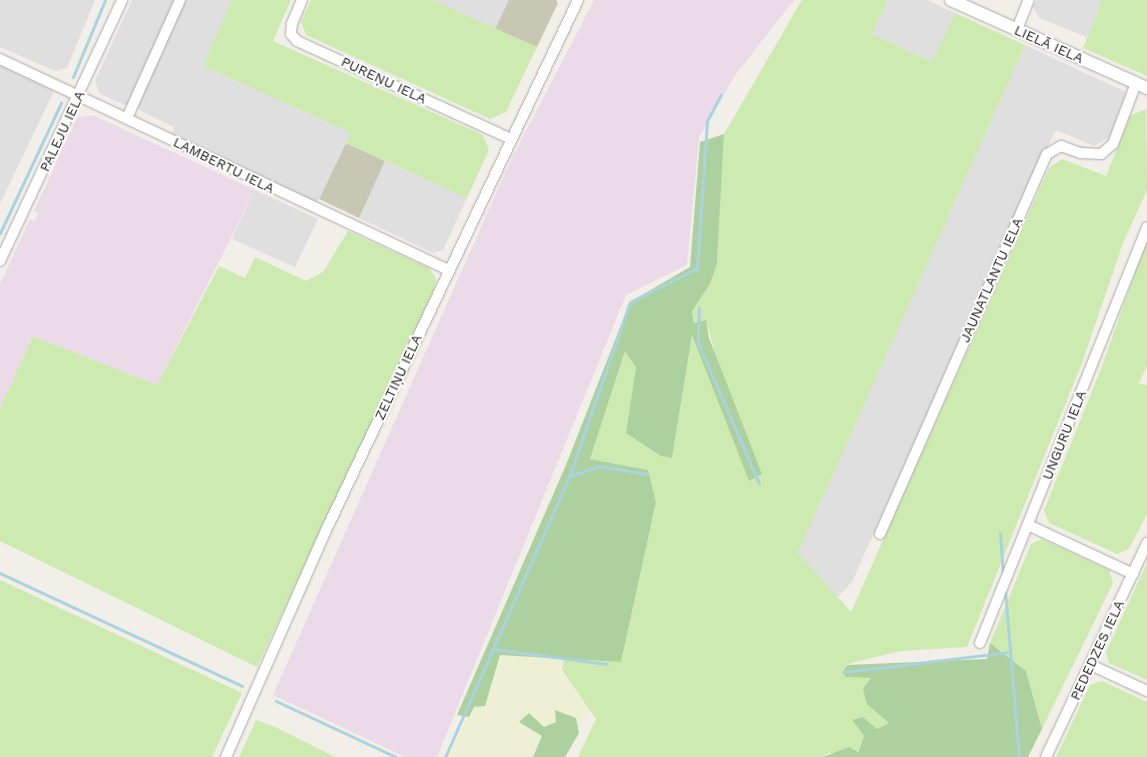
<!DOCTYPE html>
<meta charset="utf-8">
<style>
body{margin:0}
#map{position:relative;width:1147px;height:757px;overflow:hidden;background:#f2efe9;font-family:"Work Sans",sans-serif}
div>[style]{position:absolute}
.residential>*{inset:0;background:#e0dfdf}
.industrial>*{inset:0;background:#ebdbe8}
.construction>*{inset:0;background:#c7c7b4}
.farmland>*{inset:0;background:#eef0d5}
.grass>*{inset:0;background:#cdebb0}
.forest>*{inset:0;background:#add19e}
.stream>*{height:3px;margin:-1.5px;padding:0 1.5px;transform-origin:1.5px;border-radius:1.5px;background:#aad3df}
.roads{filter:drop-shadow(0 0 1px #a9a9a9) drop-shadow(0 0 1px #a9a9a9)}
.minor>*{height:10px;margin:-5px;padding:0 5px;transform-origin:5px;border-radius:5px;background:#fff}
.tertiary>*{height:12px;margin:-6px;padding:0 6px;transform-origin:6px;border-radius:6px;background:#fff}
span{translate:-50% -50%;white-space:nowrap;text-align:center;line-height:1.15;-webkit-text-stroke:4px #fff;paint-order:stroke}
.street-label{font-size:14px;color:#222}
</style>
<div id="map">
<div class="residential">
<div style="clip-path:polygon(0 0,95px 0,67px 68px,55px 71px,0 47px)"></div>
<div style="clip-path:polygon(132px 0,176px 0,130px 103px,125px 105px,100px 94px,95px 81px)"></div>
<div style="clip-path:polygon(184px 0,232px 0,203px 66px,351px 133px,317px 202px,172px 135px,174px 127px,139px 110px,137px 104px)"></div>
<div style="clip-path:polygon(432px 0,509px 0,495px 29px)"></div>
<div style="clip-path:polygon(888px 0,927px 0,955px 13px,932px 62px,872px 34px)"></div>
<div style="clip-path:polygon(1036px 0,1102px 0,1087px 37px,1039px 18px,1033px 7px)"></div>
<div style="clip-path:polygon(1025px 45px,1126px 92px,1110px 137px,1094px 146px,1056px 130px,1027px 189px,852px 582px,837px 598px,798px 553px)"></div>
<div style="clip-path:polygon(0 65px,54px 91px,0 204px)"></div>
<div style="clip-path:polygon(385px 161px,467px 198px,443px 250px,433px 253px,359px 218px)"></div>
<div style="clip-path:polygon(255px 190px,318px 219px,295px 267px,232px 239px)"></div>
</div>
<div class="industrial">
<div style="clip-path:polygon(594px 0,794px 0,736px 74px,699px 137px,687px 265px,626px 295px,437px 757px,405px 757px,273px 695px,510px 162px)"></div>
<div style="clip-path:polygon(93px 115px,255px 190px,157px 385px,33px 336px,0 408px,0 284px,30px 219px,34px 221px,38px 213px,34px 211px,77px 118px)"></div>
</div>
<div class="construction">
<div style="clip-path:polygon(509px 0,556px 0,558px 3px,537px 47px,495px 29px)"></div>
<div style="clip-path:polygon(346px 143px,385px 161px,359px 218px,319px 199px)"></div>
</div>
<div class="farmland">
<div style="clip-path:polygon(652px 474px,640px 664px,613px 664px,564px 757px,445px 757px,461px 731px,495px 645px)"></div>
</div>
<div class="grass">
<div style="clip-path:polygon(232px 0,291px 0,273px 41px,483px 135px,489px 150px,467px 198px,346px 143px,351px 133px,203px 66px)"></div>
<div style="clip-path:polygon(311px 0,432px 0,537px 47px,506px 112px,490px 119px,306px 35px,301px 22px)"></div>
<div style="clip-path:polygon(802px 0,888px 0,872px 34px,932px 62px,955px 13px,1025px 45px,798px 553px,851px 612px,1049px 168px,1062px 159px,1106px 176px,1130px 116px,1146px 109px,1147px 190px,1123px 243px,1082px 363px,967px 647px,901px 651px,847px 664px,843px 672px,845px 677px,872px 678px,889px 723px,877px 729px,863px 717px,853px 721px,864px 736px,857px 752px,829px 753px,823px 757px,578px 757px,596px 719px,562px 670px,564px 659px,621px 662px,656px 502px,648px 470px,590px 459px,625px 350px,636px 366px,627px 433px,672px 458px,692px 334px,749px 481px,706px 320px,694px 323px,692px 310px,710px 284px,717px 264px,724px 134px)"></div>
<div style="clip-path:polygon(1102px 0,1147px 0,1147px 76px,1083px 48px)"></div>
<div style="clip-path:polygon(348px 231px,429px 268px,436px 278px,434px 290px,257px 667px,0 541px,0 408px,33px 336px,157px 385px,219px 266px,245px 278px,255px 257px,306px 281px,323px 272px)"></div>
<div style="clip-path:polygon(1147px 239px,1147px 366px,1139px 383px,1147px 385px,1147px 514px,1129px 549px,1117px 554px,1049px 523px,1044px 510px,1101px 369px)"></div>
<div style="clip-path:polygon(1042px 539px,1109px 570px,1113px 583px,1042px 729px,1026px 671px,990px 643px,1031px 544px)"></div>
<div style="clip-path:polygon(1147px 563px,1147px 680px,1109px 663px,1106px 652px)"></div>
<div style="clip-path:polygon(0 580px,242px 693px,212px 757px,0 757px)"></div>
<div style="clip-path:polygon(1102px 681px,1147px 702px,1147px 757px,1056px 757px,1090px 685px)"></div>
<div style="clip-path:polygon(256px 720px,275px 727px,335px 757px,239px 757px)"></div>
</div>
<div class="forest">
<div style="clip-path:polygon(724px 134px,717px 264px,710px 284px,692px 311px,694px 323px,706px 320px,709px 338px,762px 474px,749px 481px,692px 335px,672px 458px,661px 456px,626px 433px,636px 367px,625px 351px,590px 459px,648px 470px,656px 502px,621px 662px,500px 655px,485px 706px,474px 707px,469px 717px,457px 715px,566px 465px,630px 302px,690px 267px,700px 142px)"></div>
<div style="clip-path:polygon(990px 643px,1026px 671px,1042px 729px,1028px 757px,823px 757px,849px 747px,858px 752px,864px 736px,852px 720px,863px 717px,877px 729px,889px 723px,867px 704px,863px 689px,871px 678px,845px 677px,843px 672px,847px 665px,987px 659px)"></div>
<div style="clip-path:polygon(555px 710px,576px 718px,579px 733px,565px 757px,533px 757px,542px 736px,519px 722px,529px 713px,544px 727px,556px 722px)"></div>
</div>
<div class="stream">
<div style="left:73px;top:77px;width:83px;rotate:-67.4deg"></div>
<div style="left:0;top:233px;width:144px;rotate:-64.9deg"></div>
<div style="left:699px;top:308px;width:35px;rotate:92deg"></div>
<div style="left:698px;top:343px;width:153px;rotate:66.5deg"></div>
<div style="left:569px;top:476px;width:32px;rotate:-18deg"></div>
<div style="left:599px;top:466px;width:48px;rotate:9.7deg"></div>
<div style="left:1000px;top:533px;width:42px;rotate:85.9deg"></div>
<div style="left:0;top:573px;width:267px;rotate:25deg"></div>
<div style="left:1005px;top:591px;width:167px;rotate:85.2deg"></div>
<div style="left:494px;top:649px;width:114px;rotate:7.6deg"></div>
<div style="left:843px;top:672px;width:168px;rotate:-6.8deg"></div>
<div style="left:276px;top:701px;width:132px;rotate:25deg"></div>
<div style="left:445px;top:757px;width:306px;rotate:-66.1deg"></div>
<div style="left:569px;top:477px;width:185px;rotate:-70.8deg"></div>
<div style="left:630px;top:302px;width:75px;rotate:-26.9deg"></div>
<div style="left:697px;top:268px;width:147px;rotate:-86.1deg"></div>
<div style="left:707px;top:121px;width:30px;rotate:-62deg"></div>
</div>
<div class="roads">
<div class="minor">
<div style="left:302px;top:0;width:25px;rotate:113deg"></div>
<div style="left:292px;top:23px;width:11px;rotate:95deg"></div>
<div style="left:291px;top:34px;width:9px;rotate:49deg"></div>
<div style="left:297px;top:41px;width:235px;rotate:24.6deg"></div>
<div style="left:1017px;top:29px;width:31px;rotate:-68deg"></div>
<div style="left:0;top:59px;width:495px;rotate:25.2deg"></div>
<div style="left:127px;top:118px;width:129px;rotate:-65.8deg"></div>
<div style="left:0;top:261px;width:288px;rotate:-64.9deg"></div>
<div style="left:1028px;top:525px;width:116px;rotate:25deg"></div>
<div style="left:880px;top:534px;width:415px;rotate:-66.3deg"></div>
<div style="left:1047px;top:154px;width:16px;rotate:-30deg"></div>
<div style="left:1061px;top:146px;width:20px;rotate:20deg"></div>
<div style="left:1080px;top:153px;width:21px;rotate:3deg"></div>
<div style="left:1101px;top:154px;width:16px;rotate:-40deg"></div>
<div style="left:1113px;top:144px;width:65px;rotate:-69.3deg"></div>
<div style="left:980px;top:643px;width:448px;rotate:-68.1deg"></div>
<div style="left:1091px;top:665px;width:62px;rotate:24.9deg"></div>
<div style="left:226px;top:757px;width:255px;rotate:-66.2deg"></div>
<div style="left:329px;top:524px;width:580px;rotate:-64.58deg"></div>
<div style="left:1046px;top:757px;width:237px;rotate:-64.7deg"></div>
</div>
<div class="tertiary">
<div style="left:951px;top:0;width:215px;rotate:24.2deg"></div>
</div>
</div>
<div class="street-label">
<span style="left:1049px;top:44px;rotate:24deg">LIELĀ IELA</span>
<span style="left:384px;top:80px;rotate:25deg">PUREŅU IELA</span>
<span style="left:62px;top:131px;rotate:-65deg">PALEJU IELA</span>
<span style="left:224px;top:165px;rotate:26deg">LAMBERTU IELA</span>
<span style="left:991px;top:280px;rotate:-66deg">JAUNATLANTU IELA</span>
<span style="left:398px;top:377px;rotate:-65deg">ZELTIŅU IELA</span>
<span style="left:1064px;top:435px;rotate:-68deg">UNGURU IELA</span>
<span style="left:1097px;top:650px;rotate:-65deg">PEDEDZES IELA</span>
</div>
</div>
